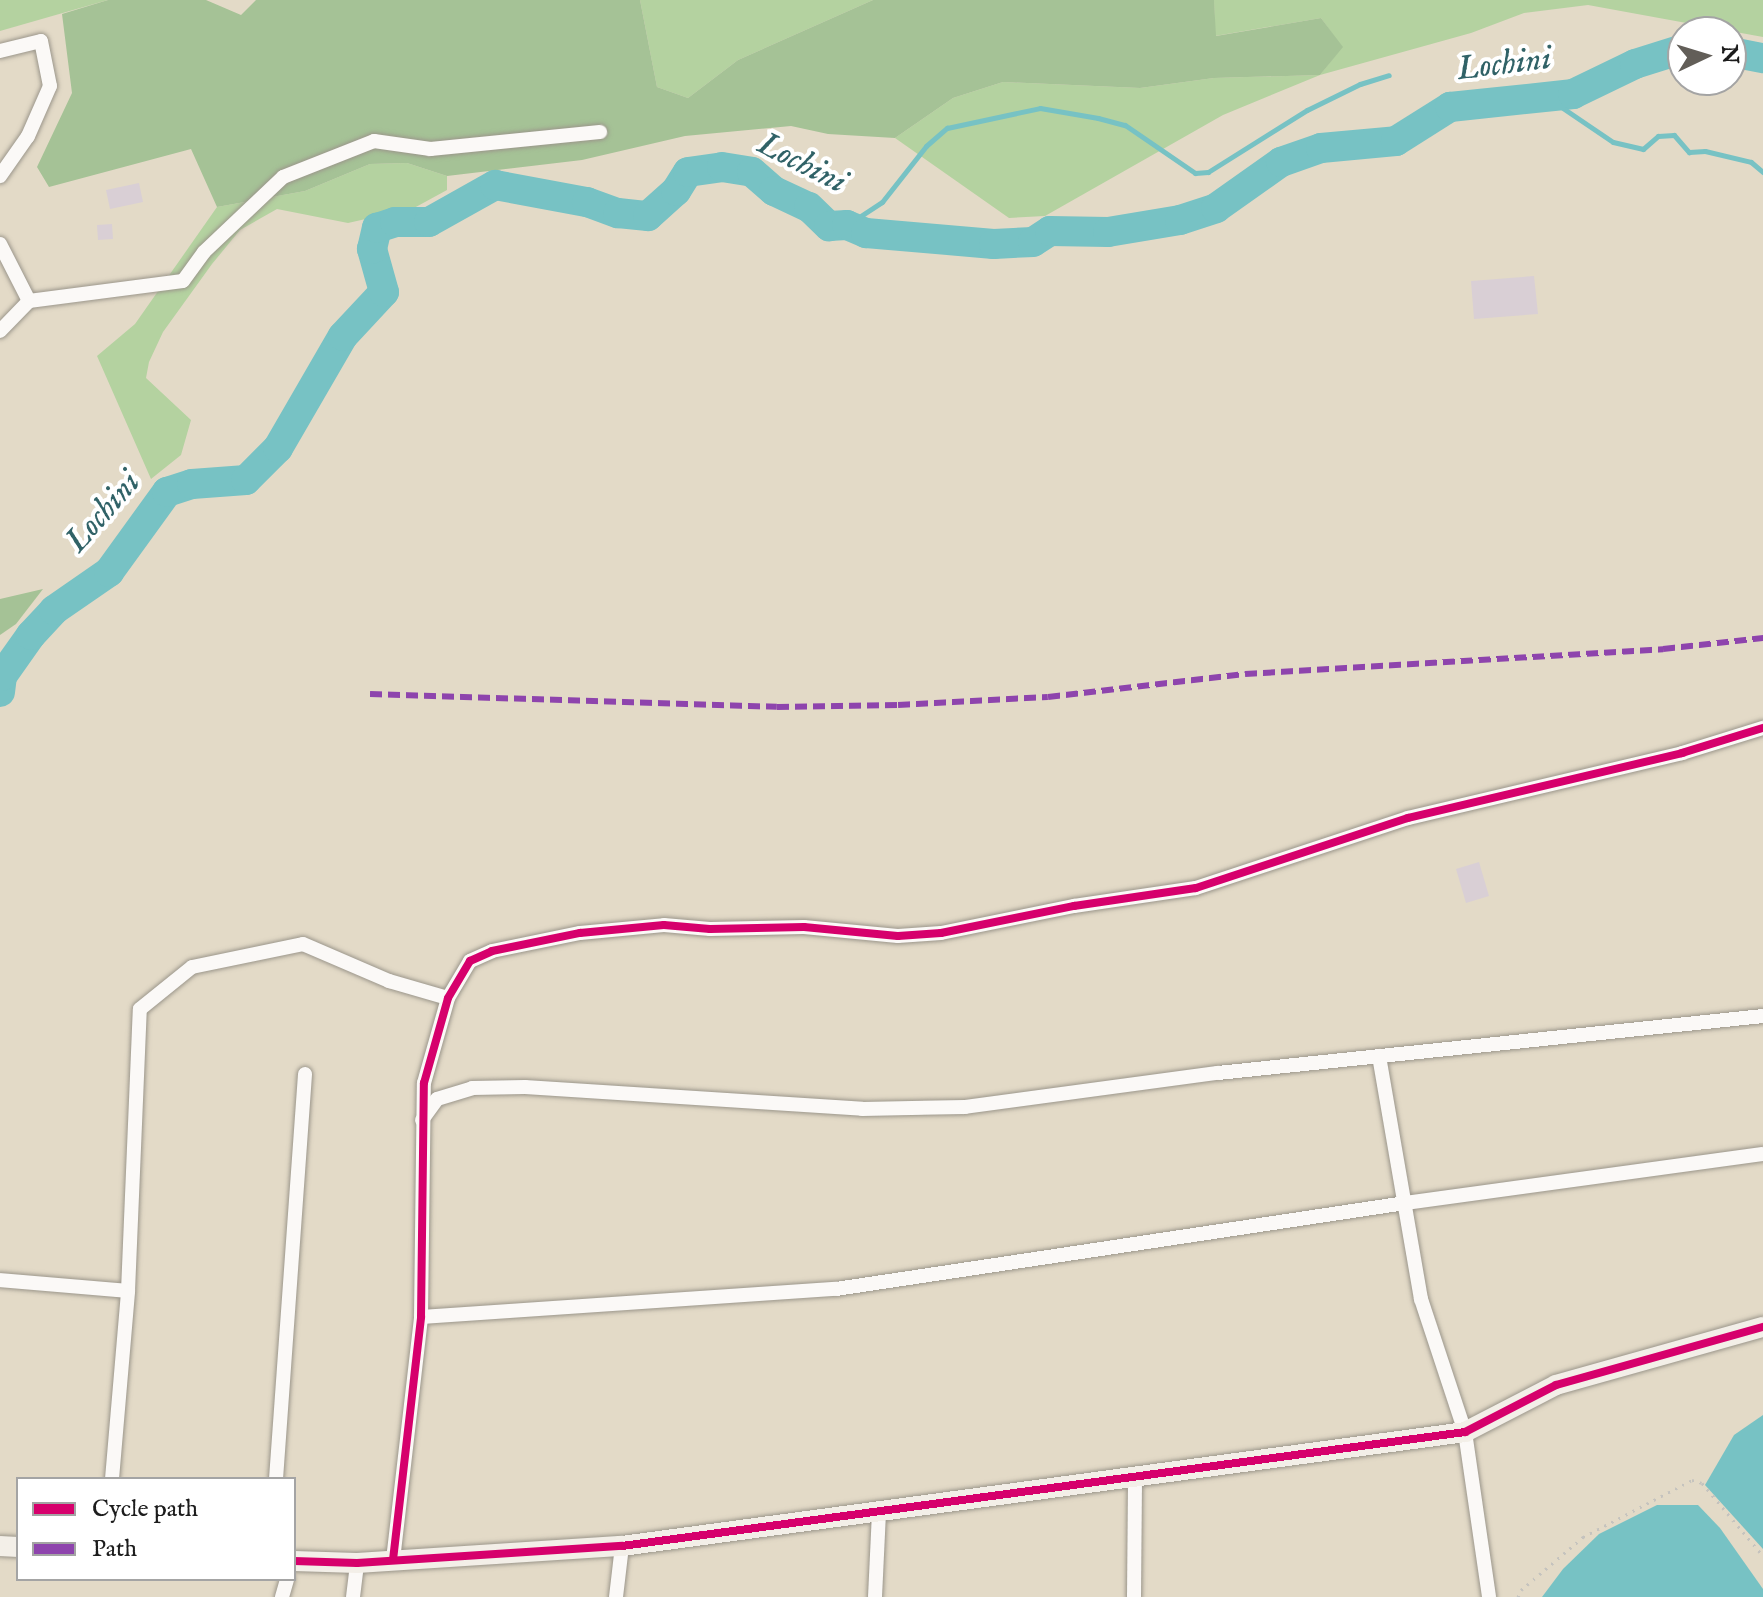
<!DOCTYPE html>
<style>
body{margin:0}
#map{position:relative;width:1763px;height:1597px;overflow:hidden;background:#e3dac7;font-family:"IM FELL English",serif}
div>[style]{position:absolute}
.green>*{inset:0;background:#b4d2a0}
.forest>*{inset:0;background:#a5c296}
.water>*{inset:0;background:#77c2c4}
.stream>*{height:5px;margin:-2.5px;padding:0 2.5px;transform-origin:2.5px;border-radius:2.5px;background:#77c2c4}
.river>*{height:30px;margin:-15px;padding:0 15px;transform-origin:15px;border-radius:15px;background:#77c2c4}
.building>*{inset:0;background:#d9cfd5}
.path>*{height:3px;margin-top:-1.5px;transform-origin:0;background:repeating-linear-gradient(90deg,#c5c3be 0 2px,transparent 0 8px)}
.roads{filter:drop-shadow(0 0 2px #9b968b) drop-shadow(0 0 2px #9b968b)}
.street>*{height:14px;margin:-7px;padding:0 7px;transform-origin:7px;border-radius:7px;background:#fbf9f7}
.secondary>*{height:20px;margin:-10px;padding:0 10px;transform-origin:10px;border-radius:10px;background:#f3efe8}
.quiet>*{height:6px;margin-top:-3px;transform-origin:0;background:repeating-linear-gradient(90deg,#8e44ad 0 12px,transparent 0 18px)}
.cycleway>*{height:8px;margin:-4px;padding:0 4px;transform-origin:4px;border-radius:4px;background:#d6006c}
span{translate:-50% -50%;white-space:nowrap;text-align:center;line-height:1.15;-webkit-text-stroke:8px #fff;paint-order:stroke}
.water-label{font-size:34px;color:#306267;font-style:italic}
.legend{position:absolute;left:16px;top:1477px;width:280px;height:104px;box-sizing:border-box;background:#fff;border:2px solid #a4a4a4;margin:0;padding:10px 14px;list-style:none;font-size:24px;color:#1c1c1c}
.legend li{display:flex;align-items:center;gap:16px;height:40px}
.legend b{width:40px;border:2px solid #a4a4a4}
.north{position:absolute;left:1667px;top:16px;width:80px;height:80px;box-sizing:border-box;background:#fff;border:2px solid #a4a4a4;border-radius:50%;rotate:86deg;font-size:22px;font-weight:700;line-height:32px;text-align:center;color:#1c1c1c}
.north::after{content:'';display:block;margin:auto;width:28px;height:36px;background:#625e58;clip-path:polygon(50% 0,100% 100%,50% 72%,0 100%)}
</style>
<div id="map">
<div class="green">
<div style="clip-path:polygon(0 0,108px 0,0 31px)"></div>
<div style="clip-path:polygon(640px 0,873px 0,738px 60px,688px 98px,657px 87px)"></div>
<div style="clip-path:polygon(1214px 0,1763px 0,1763px 37px,1588px 5px,1524px 13px,1471px 33px,1320px 75px,1223px 115px,1045px 216px,1009px 218px,895px 138px,953px 98px,1003px 82px,1140px 88px,1214px 78px,1320px 75px,1342px 47px,1321px 18px,1215px 36px)"></div>
<div style="clip-path:polygon(407px 163px,447px 176px,447px 190px,414px 208px,348px 223px,277px 209px,240px 230px,212px 264px,163px 332px,149px 362px,146px 378px,191px 420px,181px 455px,151px 479px,97px 356px,135px 324px,217px 207px,305px 191px,370px 164px)"></div>
</div>
<div class="forest">
<div style="clip-path:polygon(108px 0,206px 0,241px 15px,256px 0,640px 0,657px 87px,688px 98px,738px 60px,873px 0,1214px 0,1216px 36px,1321px 18px,1343px 47px,1320px 75px,1214px 78px,1140px 88px,1003px 82px,953px 98px,895px 138px,828px 134px,791px 126px,685px 136px,582px 160px,447px 176px,407px 163px,370px 164px,305px 191px,217px 207px,191px 149px,49px 187px,37px 167px,72px 93px,62px 14px)"></div>
<div style="clip-path:polygon(43px 589px,16px 624px,0 635px,0 599px)"></div>
</div>
<div class="water">
<div style="clip-path:polygon(1763px 1415px,1763px 1549px,1705px 1485px,1734px 1435px)"></div>
<div style="clip-path:polygon(1657px 1505px,1698px 1505px,1720px 1528px,1763px 1589px,1763px 1597px,1542px 1597px,1563px 1569px,1599px 1534px)"></div>
</div>
<div class="stream">
<div style="left:1545px;top:96px;width:82px;rotate:34.1deg"></div>
<div style="left:1613px;top:142px;width:31px;rotate:13deg"></div>
<div style="left:1643px;top:149px;width:20px;rotate:-41deg"></div>
<div style="left:1658px;top:136px;width:16px;rotate:-4deg"></div>
<div style="left:1674px;top:135px;width:23px;rotate:49deg"></div>
<div style="left:1689px;top:152px;width:16px;rotate:-4deg"></div>
<div style="left:1705px;top:151px;width:47px;rotate:13.4deg"></div>
<div style="left:1751px;top:162px;width:16px;rotate:40deg"></div>
<div style="left:847px;top:225px;width:42px;rotate:-33.3deg"></div>
<div style="left:882px;top:202px;width:71px;rotate:-51.8deg"></div>
<div style="left:926px;top:146px;width:28px;rotate:-41deg"></div>
<div style="left:947px;top:128px;width:95px;rotate:-12.1deg"></div>
<div style="left:1040px;top:108px;width:59px;rotate:9.8deg"></div>
<div style="left:1098px;top:118px;width:28px;rotate:15deg"></div>
<div style="left:1125px;top:125px;width:85px;rotate:34.4deg"></div>
<div style="left:1195px;top:173px;width:13px;rotate:-4deg"></div>
<div style="left:1208px;top:172px;width:117px;rotate:-32.1deg"></div>
<div style="left:1307px;top:110px;width:59px;rotate:-26.1deg"></div>
<div style="left:1360px;top:84px;width:30px;rotate:-17deg"></div>
</div>
<div class="river">
<div style="left:1731px;top:52px;width:33px;rotate:11deg"></div>
<div style="left:0;top:692px;width:16px;rotate:-83deg"></div>
<div style="left:2px;top:676px;width:50px;rotate:-54.7deg"></div>
<div style="left:31px;top:635px;width:34px;rotate:-47deg"></div>
<div style="left:54px;top:610px;width:67px;rotate:-34.6deg"></div>
<div style="left:109px;top:572px;width:99px;rotate:-54.1deg"></div>
<div style="left:167px;top:492px;width:26px;rotate:-18deg"></div>
<div style="left:192px;top:484px;width:54px;rotate:-4.2deg"></div>
<div style="left:246px;top:480px;width:45px;rotate:-45deg"></div>
<div style="left:278px;top:448px;width:129px;rotate:-59.9deg"></div>
<div style="left:343px;top:336px;width:60px;rotate:-47deg"></div>
<div style="left:384px;top:292px;width:45px;rotate:-105.6deg"></div>
<div style="left:372px;top:249px;width:22px;rotate:-77deg"></div>
<div style="left:377px;top:228px;width:19px;rotate:-18deg"></div>
<div style="left:395px;top:222px;width:34px"></div>
<div style="left:429px;top:222px;width:76px;rotate:-29.3deg"></div>
<div style="left:495px;top:185px;width:94px;rotate:10.5deg"></div>
<div style="left:587px;top:202px;width:33px;rotate:20deg"></div>
<div style="left:618px;top:213px;width:30px;rotate:6deg"></div>
<div style="left:648px;top:216px;width:38px;rotate:-42deg"></div>
<div style="left:676px;top:191px;width:22px;rotate:-58deg"></div>
<div style="left:688px;top:172px;width:34px;rotate:-8deg"></div>
<div style="left:722px;top:167px;width:30px;rotate:9deg"></div>
<div style="left:752px;top:172px;width:29px;rotate:41deg"></div>
<div style="left:774px;top:191px;width:38px;rotate:25deg"></div>
<div style="left:809px;top:207px;width:28px;rotate:44deg"></div>
<div style="left:829px;top:226px;width:18px;rotate:-3deg"></div>
<div style="left:847px;top:225px;width:21px;rotate:23deg"></div>
<div style="left:866px;top:233px;width:128px;rotate:4.9deg"></div>
<div style="left:994px;top:244px;width:39px;rotate:-3deg"></div>
<div style="left:1033px;top:242px;width:20px;rotate:-33deg"></div>
<div style="left:1050px;top:231px;width:58px;rotate:1deg"></div>
<div style="left:1108px;top:232px;width:73px;rotate:-9.5deg"></div>
<div style="left:1180px;top:220px;width:38px;rotate:-18deg"></div>
<div style="left:1216px;top:208px;width:80px;rotate:-35.3deg"></div>
<div style="left:1281px;top:162px;width:42px;rotate:-19.3deg"></div>
<div style="left:1321px;top:148px;width:75px;rotate:-5.3deg"></div>
<div style="left:1396px;top:141px;width:64px;rotate:-32.2deg"></div>
<div style="left:1450px;top:107px;width:124px;rotate:-6deg"></div>
<div style="left:1573px;top:94px;width:69px;rotate:-25.8deg"></div>
<div style="left:1635px;top:64px;width:50px;rotate:-17.4deg"></div>
</div>
<div class="building">
<div style="clip-path:polygon(139px 183px,143px 202px,110px 209px,106px 190px)"></div>
<div style="clip-path:polygon(112px 224px,113px 239px,98px 240px,97px 225px)"></div>
<div style="clip-path:polygon(1534px 276px,1538px 314px,1474px 319px,1471px 281px)"></div>
<div style="clip-path:polygon(1479px 862px,1489px 896px,1466px 903px,1456px 869px)"></div>
</div>
<div class="path">
<div style="left:1518px;top:1597px;width:8px;rotate:-67deg"></div>
<div style="left:1521px;top:1590px;width:82px;rotate:-40.5deg"></div>
<div style="left:1583px;top:1537px;width:123px;rotate:-27.6deg"></div>
<div style="left:1692px;top:1480px;width:10px;rotate:17deg"></div>
<div style="left:1702px;top:1483px;width:95px;rotate:50.1deg"></div>
</div>
<div class="roads">
<div class="street">
<div style="left:0;top:51px;width:42px;rotate:-13.7deg"></div>
<div style="left:41px;top:41px;width:46px;rotate:78.7deg"></div>
<div style="left:50px;top:86px;width:55px;rotate:113.7deg"></div>
<div style="left:28px;top:136px;width:49px;rotate:125deg"></div>
<div style="left:0;top:244px;width:64px;rotate:63deg"></div>
<div style="left:29px;top:301px;width:155px;rotate:-7.4deg"></div>
<div style="left:183px;top:281px;width:36px;rotate:-54deg"></div>
<div style="left:204px;top:252px;width:109px;rotate:-43.5deg"></div>
<div style="left:283px;top:177px;width:98px;rotate:-21.6deg"></div>
<div style="left:374px;top:141px;width:57px;rotate:8.1deg"></div>
<div style="left:430px;top:149px;width:171px;rotate:-5.7deg"></div>
<div style="left:0;top:331px;width:42px;rotate:-46deg"></div>
<div style="left:1379px;top:1056px;width:247px;rotate:80.2deg"></div>
<div style="left:1421px;top:1299px;width:140px;rotate:71.7deg"></div>
<div style="left:1465px;top:1432px;width:167px;rotate:81.7deg"></div>
<div style="left:422px;top:1120px;width:26px;rotate:-54deg"></div>
<div style="left:437px;top:1099px;width:37px;rotate:-17deg"></div>
<div style="left:472px;top:1088px;width:53px;rotate:-1.1deg"></div>
<div style="left:525px;top:1087px;width:338px;rotate:3.7deg"></div>
<div style="left:862px;top:1109px;width:103px;rotate:-1.1deg"></div>
<div style="left:965px;top:1107px;width:255px;rotate:-7.7deg"></div>
<div style="left:1218px;top:1073px;width:548px;rotate:-5.97deg"></div>
<div style="left:0;top:1280px;width:128px;rotate:4.9deg"></div>
<div style="left:421px;top:1317px;width:416px;rotate:-3.9deg"></div>
<div style="left:836px;top:1289px;width:575px;rotate:-8.59deg"></div>
<div style="left:1405px;top:1203px;width:361px;rotate:-7.8deg"></div>
<div style="left:112px;top:1479px;width:189px;rotate:-85.1deg"></div>
<div style="left:128px;top:1291px;width:282px;rotate:-87.6deg"></div>
<div style="left:140px;top:1009px;width:67px;rotate:-38.9deg"></div>
<div style="left:192px;top:967px;width:113px;rotate:-11.7deg"></div>
<div style="left:303px;top:944px;width:94px;rotate:23.3deg"></div>
<div style="left:389px;top:981px;width:61px;rotate:16.1deg"></div>
<div style="left:276px;top:1479px;width:406px;rotate:-85.9deg"></div>
<div style="left:393px;top:1560px;width:245px;rotate:-83.4deg"></div>
<div style="left:421px;top:1317px;width:234px;rotate:-89.3deg"></div>
<div style="left:424px;top:1083px;width:88px;rotate:-74.2deg"></div>
<div style="left:448px;top:998px;width:43px;rotate:-59.3deg"></div>
<div style="left:470px;top:961px;width:24px;rotate:-24deg"></div>
<div style="left:492px;top:951px;width:90px;rotate:-11.6deg"></div>
<div style="left:580px;top:933px;width:84px;rotate:-5.4deg"></div>
<div style="left:664px;top:925px;width:46px;rotate:5deg"></div>
<div style="left:710px;top:929px;width:94px;rotate:-1.2deg"></div>
<div style="left:804px;top:927px;width:94px;rotate:5.5deg"></div>
<div style="left:898px;top:936px;width:43px;rotate:-4deg"></div>
<div style="left:941px;top:933px;width:136px;rotate:-11.5deg"></div>
<div style="left:1074px;top:906px;width:123px;rotate:-8.4deg"></div>
<div style="left:1196px;top:888px;width:223px;rotate:-18.3deg"></div>
<div style="left:1408px;top:818px;width:282px;rotate:-13.3deg"></div>
<div style="left:1682px;top:753px;width:85px;rotate:-17.2deg"></div>
<div style="left:282px;top:1597px;width:19px;rotate:-74deg"></div>
<div style="left:353px;top:1597px;width:34px;rotate:-83deg"></div>
<div style="left:616px;top:1597px;width:51px;rotate:-83.3deg"></div>
<div style="left:875px;top:1597px;width:85px;rotate:-87.3deg"></div>
<div style="left:1134px;top:1597px;width:119px;rotate:-89.5deg"></div>
</div>
<div class="secondary">
<div style="left:0;top:1546px;width:18px;rotate:3deg"></div>
<div style="left:294px;top:1561px;width:63px;rotate:1.8deg"></div>
<div style="left:357px;top:1563px;width:266px;rotate:-3.7deg"></div>
<div style="left:622px;top:1546px;width:851px;rotate:-7.7deg"></div>
<div style="left:1465px;top:1432px;width:102px;rotate:-27.3deg"></div>
<div style="left:1556px;top:1385px;width:215px;rotate:-15.7deg"></div>
</div>
</div>
<div class="quiet">
<div style="left:370px;top:694px;width:407px;rotate:1.8deg"></div>
<div style="left:777px;top:707px;width:121px;rotate:-0.9deg"></div>
<div style="left:898px;top:705px;width:150px;rotate:-3.1deg"></div>
<div style="left:1048px;top:697px;width:198px;rotate:-6.7deg"></div>
<div style="left:1245px;top:674px;width:419px;rotate:-3.4deg"></div>
<div style="left:1663px;top:649px;width:101px;rotate:-6.3deg"></div>
</div>
<div class="cycleway">
<div style="left:393px;top:1560px;width:245px;rotate:-83.4deg"></div>
<div style="left:421px;top:1317px;width:234px;rotate:-89.3deg"></div>
<div style="left:424px;top:1083px;width:88px;rotate:-74.2deg"></div>
<div style="left:448px;top:998px;width:43px;rotate:-59.3deg"></div>
<div style="left:470px;top:961px;width:24px;rotate:-24deg"></div>
<div style="left:492px;top:951px;width:90px;rotate:-11.6deg"></div>
<div style="left:580px;top:933px;width:84px;rotate:-5.4deg"></div>
<div style="left:664px;top:925px;width:46px;rotate:5deg"></div>
<div style="left:710px;top:929px;width:94px;rotate:-1.2deg"></div>
<div style="left:804px;top:927px;width:94px;rotate:5.5deg"></div>
<div style="left:898px;top:936px;width:43px;rotate:-4deg"></div>
<div style="left:941px;top:933px;width:136px;rotate:-11.5deg"></div>
<div style="left:1074px;top:906px;width:123px;rotate:-8.4deg"></div>
<div style="left:1196px;top:888px;width:223px;rotate:-18.3deg"></div>
<div style="left:1408px;top:818px;width:282px;rotate:-13.3deg"></div>
<div style="left:1682px;top:753px;width:85px;rotate:-17.2deg"></div>
<div style="left:294px;top:1561px;width:63px;rotate:1.8deg"></div>
<div style="left:357px;top:1563px;width:266px;rotate:-3.7deg"></div>
<div style="left:622px;top:1546px;width:851px;rotate:-7.7deg"></div>
<div style="left:1465px;top:1432px;width:102px;rotate:-27.3deg"></div>
<div style="left:1556px;top:1385px;width:215px;rotate:-15.7deg"></div>
</div>
<div class="water-label">
<span style="left:1504px;top:64px;rotate:-7deg">Lochini</span>
<span style="left:802px;top:163px;rotate:27deg">Lochini</span>
<span style="left:103px;top:512px;rotate:-49deg">Lochini</span>
</div>
<ul class="legend">
<li><b style="height:10px;background:#d6006c"></b>Cycle path</li>
<li><b style="height:10px;background:#8e44ad"></b>Path</li>
</ul>
<div class="north">N</div>
</div>
